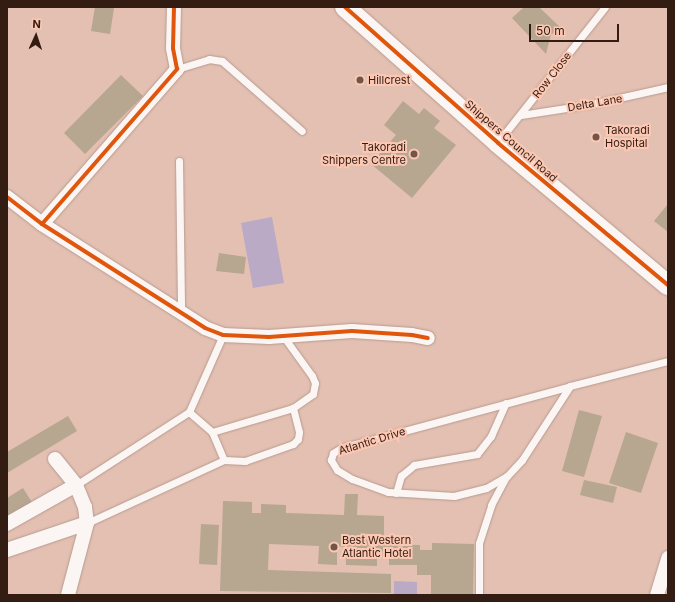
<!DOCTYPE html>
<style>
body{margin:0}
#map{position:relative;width:675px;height:602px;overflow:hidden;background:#e4c0b2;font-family:Inter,sans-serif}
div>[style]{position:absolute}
.green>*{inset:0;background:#baaac6}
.building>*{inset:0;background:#b7a690}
.roads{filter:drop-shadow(0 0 1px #b69b90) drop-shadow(0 0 1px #b69b90)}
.lane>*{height:7px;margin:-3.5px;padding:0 3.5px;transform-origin:3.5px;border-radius:3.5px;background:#fbf6f3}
.street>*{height:14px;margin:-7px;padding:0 7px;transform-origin:7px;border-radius:7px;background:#fbf6f3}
.secondary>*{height:20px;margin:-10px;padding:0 10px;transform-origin:10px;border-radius:10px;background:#fbf6f3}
.cycleway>*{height:4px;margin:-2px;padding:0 2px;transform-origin:2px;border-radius:2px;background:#df560c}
.dots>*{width:11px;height:11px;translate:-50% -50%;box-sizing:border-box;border:2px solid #fcc8b3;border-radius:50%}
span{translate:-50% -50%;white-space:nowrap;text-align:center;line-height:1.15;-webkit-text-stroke:4px #fcc8b3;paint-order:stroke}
.street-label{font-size:11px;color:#331c12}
.poi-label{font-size:11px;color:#331c12}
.left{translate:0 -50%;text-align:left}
.right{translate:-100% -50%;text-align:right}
.frame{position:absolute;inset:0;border:8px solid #331c12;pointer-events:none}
.north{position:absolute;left:16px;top:16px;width:40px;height:40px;-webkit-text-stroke:3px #fcc8b3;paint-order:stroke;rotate:3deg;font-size:11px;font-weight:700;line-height:16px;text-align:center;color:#331c12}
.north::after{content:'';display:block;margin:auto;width:14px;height:18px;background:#331c12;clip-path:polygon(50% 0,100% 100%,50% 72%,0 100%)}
.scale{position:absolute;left:529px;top:24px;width:90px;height:18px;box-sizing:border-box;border:2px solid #331c12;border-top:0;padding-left:5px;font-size:12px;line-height:14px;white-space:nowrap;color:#331c12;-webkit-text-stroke:3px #fcc8b3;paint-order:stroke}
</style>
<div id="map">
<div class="green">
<div style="clip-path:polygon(272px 217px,284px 283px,253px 288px,241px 223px)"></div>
<div style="clip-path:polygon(394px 581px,417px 582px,417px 595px,394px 595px)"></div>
</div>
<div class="building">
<div style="clip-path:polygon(95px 7px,114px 8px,110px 34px,91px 31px)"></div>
<div style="clip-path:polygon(524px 7px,539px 7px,563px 30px,551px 34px,546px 54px,512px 18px)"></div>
<div style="clip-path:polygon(121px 75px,143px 96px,85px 154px,64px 133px)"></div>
<div style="clip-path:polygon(403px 101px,419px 114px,424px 108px,440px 121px,434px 128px,456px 145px,412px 198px,371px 164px,396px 135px,384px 125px)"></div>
<div style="clip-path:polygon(668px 204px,668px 232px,654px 221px)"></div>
<div style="clip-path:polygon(219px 253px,246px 257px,244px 274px,216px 271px)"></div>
<div style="clip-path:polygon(579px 410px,602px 416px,584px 477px,562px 471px)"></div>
<div style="clip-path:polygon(68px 416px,77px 431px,7px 473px,7px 452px)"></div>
<div style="clip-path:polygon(626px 432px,658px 443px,641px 493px,609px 483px)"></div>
<div style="clip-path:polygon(584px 480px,617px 487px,613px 503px,580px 495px)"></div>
<div style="clip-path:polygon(23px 488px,33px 504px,7px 520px,7px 498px)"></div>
<div style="clip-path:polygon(345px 494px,358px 494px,357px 515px,384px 516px,384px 537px,378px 537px,377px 544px,420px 545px,420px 550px,432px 550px,432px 543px,474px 544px,473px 595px,431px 595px,431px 575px,417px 575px,417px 565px,389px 565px,389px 556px,377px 556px,377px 566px,346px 565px,346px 547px,337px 546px,337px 565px,318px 564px,319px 546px,269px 544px,268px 570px,391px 574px,391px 593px,220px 591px,223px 501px,252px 502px,252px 513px,261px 513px,261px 504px,286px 505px,286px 513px,344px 515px)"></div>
<div style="clip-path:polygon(201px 524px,219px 525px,217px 565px,199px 564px)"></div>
</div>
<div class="roads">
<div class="lane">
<div style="left:177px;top:69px;width:34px;rotate:-17deg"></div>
<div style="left:209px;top:59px;width:13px;rotate:9deg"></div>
<div style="left:222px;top:61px;width:106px;rotate:41.2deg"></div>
<div style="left:521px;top:115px;width:72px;rotate:-8.8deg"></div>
<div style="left:592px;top:104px;width:78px;rotate:-12.6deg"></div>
<div style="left:498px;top:142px;width:172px;rotate:-51.6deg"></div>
<div style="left:179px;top:161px;width:152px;rotate:89.2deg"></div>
<div style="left:570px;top:386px;width:88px;rotate:123deg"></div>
<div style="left:522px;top:460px;width:22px;rotate:133deg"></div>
<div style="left:507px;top:476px;width:24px;rotate:150deg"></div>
<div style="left:486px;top:488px;width:33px;rotate:166deg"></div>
<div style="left:454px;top:496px;width:66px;rotate:-176.5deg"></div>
<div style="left:388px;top:492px;width:38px;rotate:-160deg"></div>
<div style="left:352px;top:479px;width:17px;rotate:-149deg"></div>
<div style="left:337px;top:470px;width:12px;rotate:-121deg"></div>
<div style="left:331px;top:460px;width:7px;rotate:-74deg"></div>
<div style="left:333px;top:453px;width:9px;rotate:-32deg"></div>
<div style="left:341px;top:448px;width:237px;rotate:-15.1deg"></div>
<div style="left:570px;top:386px;width:101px;rotate:-14.3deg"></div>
<div style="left:189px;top:412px;width:30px;rotate:41deg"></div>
<div style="left:212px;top:432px;width:30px;rotate:67deg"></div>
<div style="left:212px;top:432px;width:84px;rotate:-16.5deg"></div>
<div style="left:293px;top:408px;width:24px;rotate:-35deg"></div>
<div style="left:313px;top:394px;width:11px;rotate:-80deg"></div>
<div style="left:315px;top:383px;width:8px;rotate:-113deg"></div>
<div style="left:312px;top:376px;width:49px;rotate:-125.9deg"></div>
<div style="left:76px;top:485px;width:135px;rotate:-32.9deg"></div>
<div style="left:189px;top:412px;width:84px;rotate:-66.2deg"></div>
<div style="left:396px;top:493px;width:18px;rotate:-74deg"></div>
<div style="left:401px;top:476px;width:17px;rotate:-40deg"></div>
<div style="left:414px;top:465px;width:64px;rotate:-9.9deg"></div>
<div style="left:477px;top:454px;width:23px;rotate:-52deg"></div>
<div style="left:491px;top:436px;width:36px;rotate:-66deg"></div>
<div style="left:87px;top:523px;width:151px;rotate:-24.7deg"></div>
<div style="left:224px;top:460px;width:21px;rotate:3deg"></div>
<div style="left:245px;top:461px;width:51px;rotate:-19.5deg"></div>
<div style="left:293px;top:444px;width:7px;rotate:-45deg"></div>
<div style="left:298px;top:439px;width:7px;rotate:-82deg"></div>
<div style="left:299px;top:432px;width:25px;rotate:-104deg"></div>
<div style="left:479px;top:595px;width:52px;rotate:-90deg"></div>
<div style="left:479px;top:543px;width:40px;rotate:-72deg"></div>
<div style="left:491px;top:505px;width:32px;rotate:-62deg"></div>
</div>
<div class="street">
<div style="left:7px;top:197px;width:44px;rotate:37.6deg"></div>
<div style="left:42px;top:224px;width:193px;rotate:32.5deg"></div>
<div style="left:205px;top:328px;width:19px;rotate:21deg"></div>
<div style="left:223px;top:335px;width:46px;rotate:2.5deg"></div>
<div style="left:269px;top:337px;width:83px;rotate:-4.1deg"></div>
<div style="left:352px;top:331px;width:60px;rotate:3.8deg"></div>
<div style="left:412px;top:335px;width:16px;rotate:11deg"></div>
<div style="left:42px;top:224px;width:206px;rotate:-48.9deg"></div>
<div style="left:177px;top:69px;width:21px;rotate:-101deg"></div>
<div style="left:173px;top:48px;width:41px;rotate:-88.6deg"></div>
<div style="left:55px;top:459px;width:33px;rotate:51deg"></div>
<div style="left:76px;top:485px;width:24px;rotate:68deg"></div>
<div style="left:85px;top:507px;width:16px;rotate:83deg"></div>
<div style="left:87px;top:523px;width:74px;rotate:104.8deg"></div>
<div style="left:7px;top:524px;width:79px;rotate:-29.5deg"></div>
<div style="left:7px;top:550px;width:84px;rotate:-18.6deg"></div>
<div style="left:657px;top:595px;width:39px;rotate:-73deg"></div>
</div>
<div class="secondary">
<div style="left:345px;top:7px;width:205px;rotate:41.6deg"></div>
<div style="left:498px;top:143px;width:222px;rotate:39.9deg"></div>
</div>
</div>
<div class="cycleway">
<div style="left:345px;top:7px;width:205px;rotate:41.6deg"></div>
<div style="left:498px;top:143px;width:222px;rotate:39.9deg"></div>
<div style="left:7px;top:197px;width:44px;rotate:37.6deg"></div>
<div style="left:42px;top:224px;width:193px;rotate:32.5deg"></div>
<div style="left:205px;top:328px;width:19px;rotate:21deg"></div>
<div style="left:223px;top:335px;width:46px;rotate:2.5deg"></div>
<div style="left:269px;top:337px;width:83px;rotate:-4.1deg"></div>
<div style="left:352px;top:331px;width:60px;rotate:3.8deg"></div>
<div style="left:412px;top:335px;width:16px;rotate:11deg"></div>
<div style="left:42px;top:224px;width:206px;rotate:-48.9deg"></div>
<div style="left:177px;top:69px;width:21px;rotate:-101deg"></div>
<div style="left:173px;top:48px;width:41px;rotate:-88.6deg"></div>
</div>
<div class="dots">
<div style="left:360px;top:80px;background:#71554a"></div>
<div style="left:596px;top:137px;background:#71554a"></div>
<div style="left:414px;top:154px;background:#71554a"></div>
<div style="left:334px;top:547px;background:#71554a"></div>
</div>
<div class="street-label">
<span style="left:552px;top:75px;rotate:-52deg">Row Close</span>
<span style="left:595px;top:103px;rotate:-10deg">Delta Lane</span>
<span style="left:511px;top:141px;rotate:41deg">Shippers Council Road</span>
<span style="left:372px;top:441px;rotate:-17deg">Atlantic Drive</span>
</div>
<div class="poi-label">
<span class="left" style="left:368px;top:80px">Hillcrest</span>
<span class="left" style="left:605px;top:137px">Takoradi<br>Hospital</span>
<span class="right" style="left:406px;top:154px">Takoradi<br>Shippers Centre</span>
<span class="left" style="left:342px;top:547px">Best Western<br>Atlantic Hotel</span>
</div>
<div class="frame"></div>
<div class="north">N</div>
<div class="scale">50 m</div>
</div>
